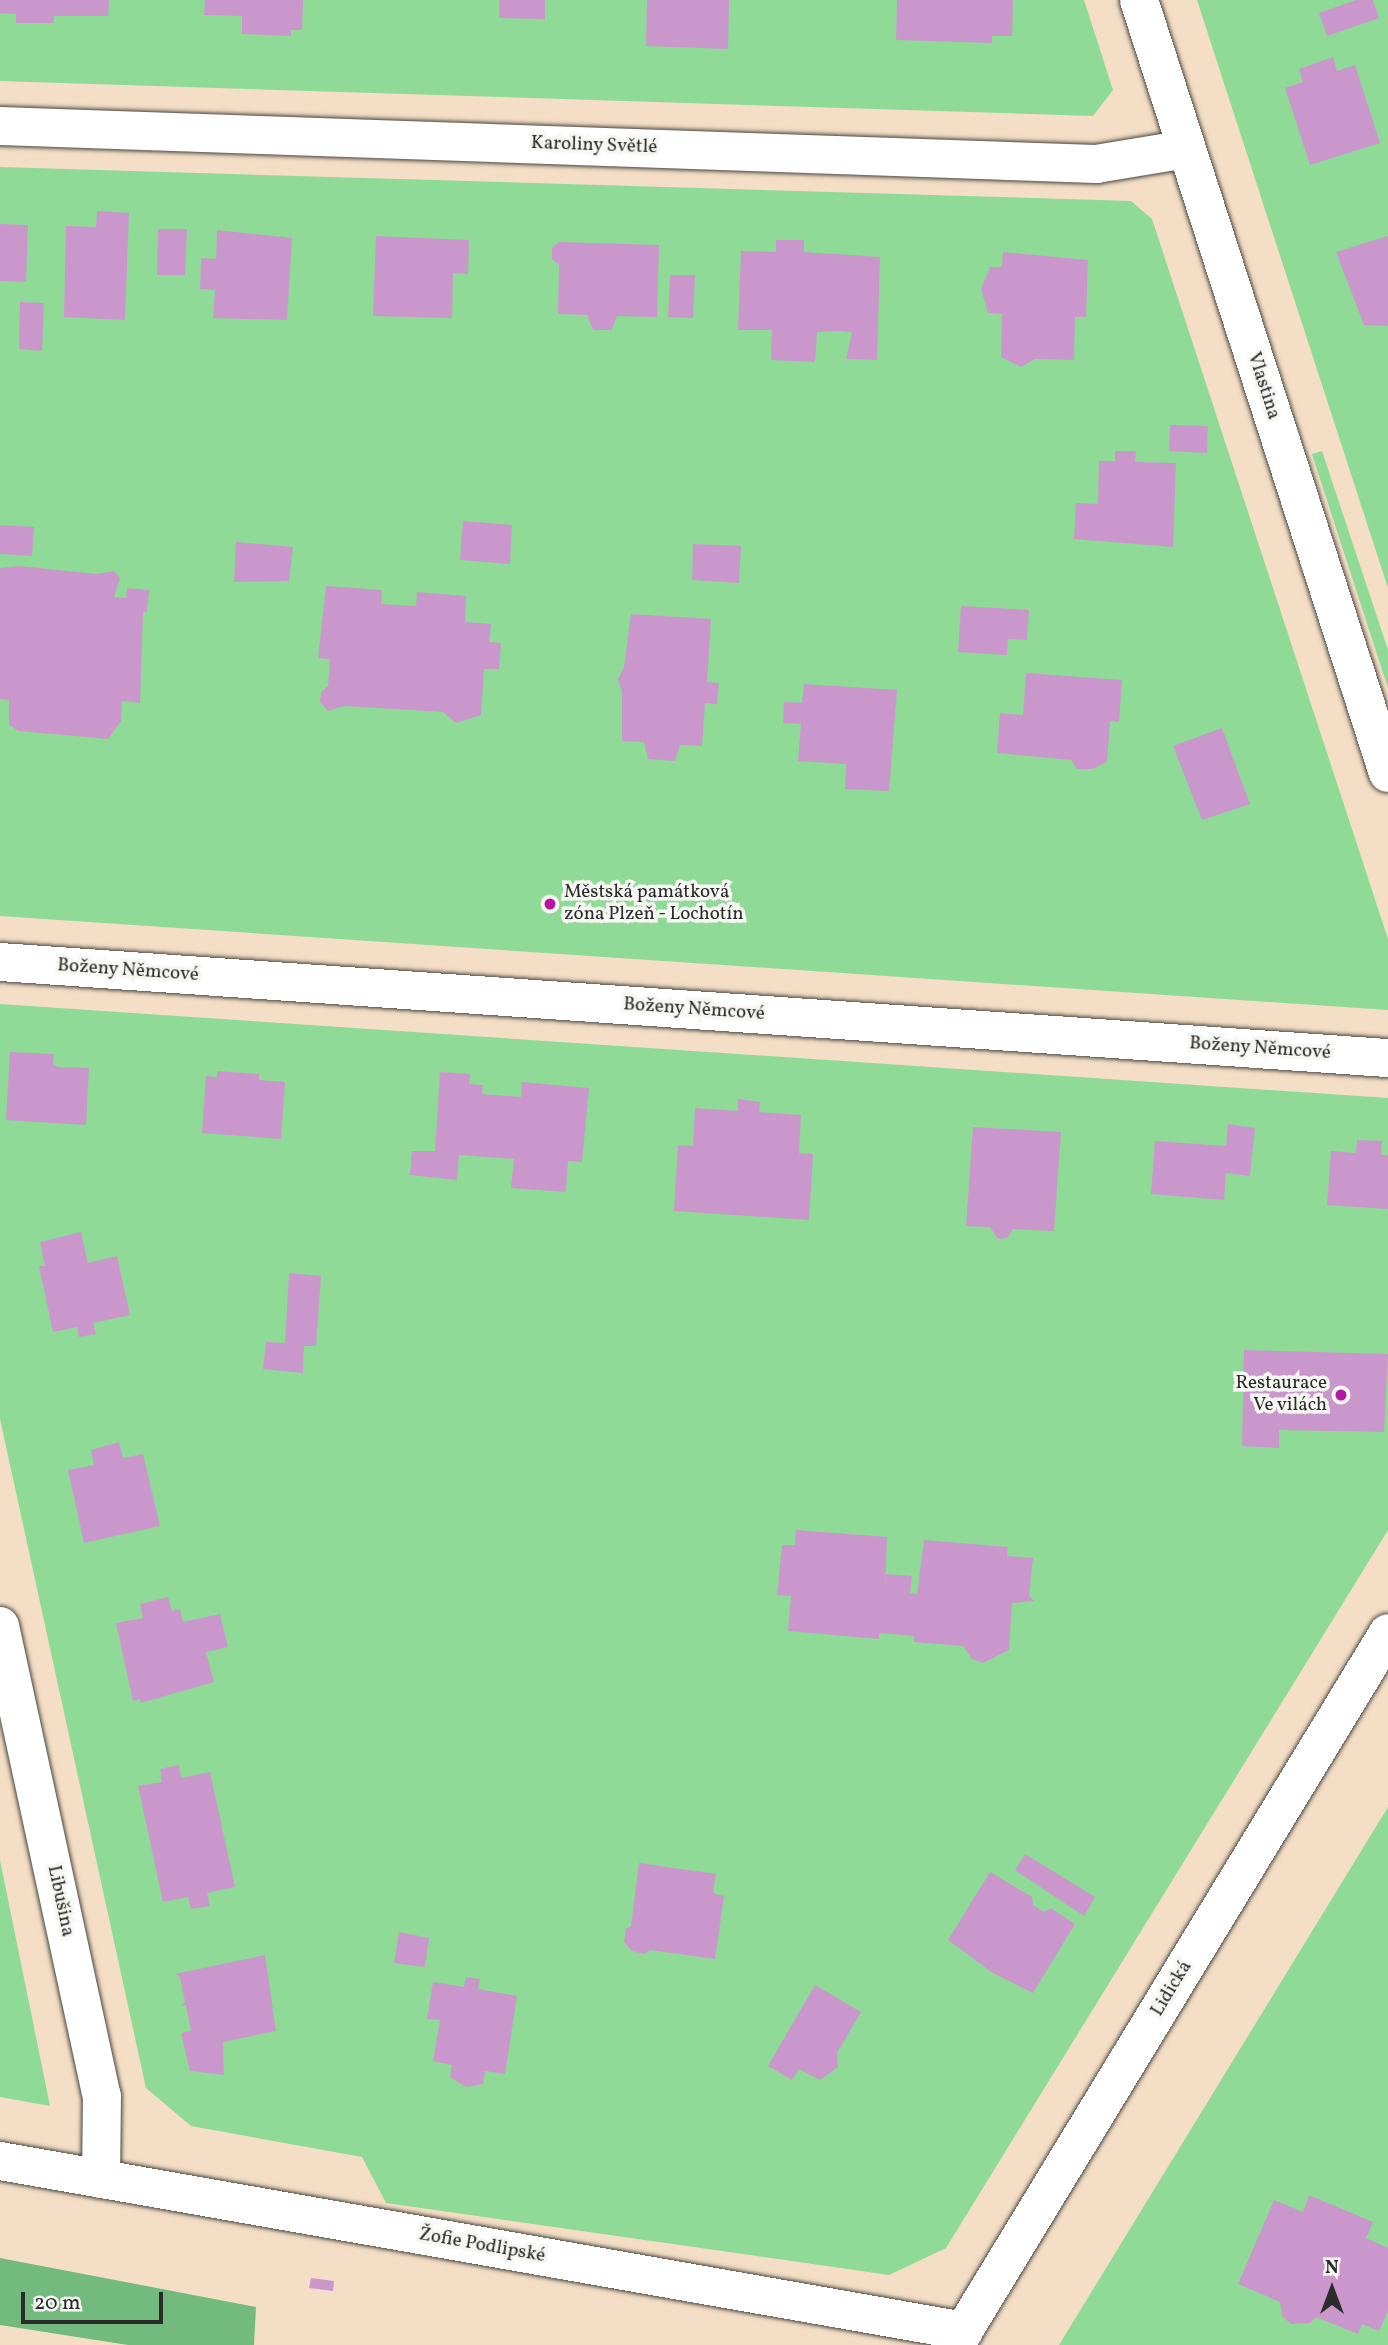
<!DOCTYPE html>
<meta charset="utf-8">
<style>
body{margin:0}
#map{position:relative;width:1388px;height:2345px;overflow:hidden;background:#f4dec5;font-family:Vollkorn,serif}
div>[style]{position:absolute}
.green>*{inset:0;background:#8fda96}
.forest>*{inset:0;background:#73ba7f}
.building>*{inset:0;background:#ca97cd}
.roads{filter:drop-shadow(0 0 2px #494642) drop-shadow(0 0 2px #494642)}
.minor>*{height:38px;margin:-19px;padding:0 19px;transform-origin:19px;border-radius:19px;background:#fff}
.dots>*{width:19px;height:19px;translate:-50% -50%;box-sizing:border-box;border:4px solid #f6f6f2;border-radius:50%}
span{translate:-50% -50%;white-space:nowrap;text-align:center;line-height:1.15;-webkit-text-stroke:7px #f6f6f2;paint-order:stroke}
.street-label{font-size:19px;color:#2b2b2b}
.poi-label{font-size:19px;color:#2b2b2b}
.left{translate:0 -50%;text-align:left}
.right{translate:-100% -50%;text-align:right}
.north{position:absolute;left:1297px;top:2254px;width:70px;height:70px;-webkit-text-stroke:5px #f6f6f2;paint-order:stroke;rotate:0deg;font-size:19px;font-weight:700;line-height:28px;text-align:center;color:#2b2b2b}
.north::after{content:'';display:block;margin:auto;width:24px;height:32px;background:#2b2b2b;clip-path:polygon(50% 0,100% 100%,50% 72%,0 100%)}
.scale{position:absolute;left:21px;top:2292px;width:142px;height:32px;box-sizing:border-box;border:4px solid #2b2b2b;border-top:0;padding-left:9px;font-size:21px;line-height:24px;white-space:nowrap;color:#2b2b2b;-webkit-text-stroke:5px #f6f6f2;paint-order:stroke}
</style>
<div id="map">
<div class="green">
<div style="clip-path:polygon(0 0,1084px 0,1113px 90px,1093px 116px,0 81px)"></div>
<div style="clip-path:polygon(1197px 0,1388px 0,1388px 588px)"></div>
<div style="clip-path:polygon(0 167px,1131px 201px,1152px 219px,1388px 939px,1388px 1010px,0 916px)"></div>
<div style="clip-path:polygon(1322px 451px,1388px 650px,1388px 688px,1312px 454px)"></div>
<div style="clip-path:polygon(0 1004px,1388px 1098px,1388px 1530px,946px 2248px,889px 2275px,386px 2203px,362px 2157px,191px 2126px,146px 2088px,0 1419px)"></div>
<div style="clip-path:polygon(1388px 1807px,1388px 2345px,1059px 2345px)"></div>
<div style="clip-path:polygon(0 1860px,50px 2106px,0 2097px)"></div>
</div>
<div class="forest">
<div style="clip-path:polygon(0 2258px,256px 2307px,254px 2345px,128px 2345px,0 2325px)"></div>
</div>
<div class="building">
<div style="clip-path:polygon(0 0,109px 0,108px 16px,54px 16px,54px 23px,16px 23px,16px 14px,0 13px)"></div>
<div style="clip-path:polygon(205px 0,303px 0,302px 30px,291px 30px,291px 36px,242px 34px,242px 16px,204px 15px)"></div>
<div style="clip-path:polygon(499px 0,545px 0,545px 19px,499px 18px)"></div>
<div style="clip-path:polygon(647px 0,729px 0,728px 49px,646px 46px)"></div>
<div style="clip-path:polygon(897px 0,1013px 0,1012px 36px,992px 36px,992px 43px,896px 40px)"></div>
<div style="clip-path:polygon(1356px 0,1373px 0,1379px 18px,1327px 36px,1319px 13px)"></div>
<div style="clip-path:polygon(1333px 57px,1337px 71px,1355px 65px,1380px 143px,1310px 165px,1285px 88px,1303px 82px,1299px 69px)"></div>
<div style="clip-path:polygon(97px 211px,129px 213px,125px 320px,64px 317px,66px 226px,96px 227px)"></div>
<div style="clip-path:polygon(0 224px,28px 225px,26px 282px,0 281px)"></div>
<div style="clip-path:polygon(158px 229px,187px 229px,185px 275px,157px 275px)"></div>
<div style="clip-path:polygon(217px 230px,292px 238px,287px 320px,213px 318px,215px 290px,200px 289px,201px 258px,216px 259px)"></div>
<div style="clip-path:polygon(376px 236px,469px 240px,468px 274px,453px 273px,452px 318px,373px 316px)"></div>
<div style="clip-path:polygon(1388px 236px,1388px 326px,1364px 325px,1336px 252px)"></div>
<div style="clip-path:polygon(776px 240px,804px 240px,804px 252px,880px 257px,877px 360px,846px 359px,852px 332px,838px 331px,817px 332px,815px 362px,771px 360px,772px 330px,738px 330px,741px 251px,776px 252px)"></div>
<div style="clip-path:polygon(559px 242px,659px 245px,657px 317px,617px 316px,612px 330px,593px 330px,587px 315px,558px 314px,559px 265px,552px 259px,552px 248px)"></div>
<div style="clip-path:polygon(1003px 252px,1088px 260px,1086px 317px,1075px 317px,1074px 360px,1035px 359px,1021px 367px,1001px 357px,1002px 314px,988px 313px,981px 289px,990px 267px,1002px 267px)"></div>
<div style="clip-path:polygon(670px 275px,695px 275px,693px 318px,668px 317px)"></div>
<div style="clip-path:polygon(20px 302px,44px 303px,42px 351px,19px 349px)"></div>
<div style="clip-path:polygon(1170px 425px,1208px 426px,1207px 453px,1169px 451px)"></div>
<div style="clip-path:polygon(1115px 451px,1136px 451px,1135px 462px,1176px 463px,1173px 547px,1074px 539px,1076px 503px,1098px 504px,1099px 461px,1115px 461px)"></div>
<div style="clip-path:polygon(463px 521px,512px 525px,510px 564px,460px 560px)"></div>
<div style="clip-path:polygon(0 525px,34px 527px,32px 556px,0 554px)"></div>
<div style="clip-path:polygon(236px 542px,293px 547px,289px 581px,234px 582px)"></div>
<div style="clip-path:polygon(693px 544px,741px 546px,739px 583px,692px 580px)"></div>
<div style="clip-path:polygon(19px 566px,97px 574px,114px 571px,120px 578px,114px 597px,126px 598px,127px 588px,149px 590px,147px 612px,143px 612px,140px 703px,122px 701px,121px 721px,108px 739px,19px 731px,9px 725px,9px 700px,0 699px,0 568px)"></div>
<div style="clip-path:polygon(326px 586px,382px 590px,381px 604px,416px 606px,417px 592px,466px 596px,465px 622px,491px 624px,489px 642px,501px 643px,499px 669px,484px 669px,481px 715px,456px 723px,443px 712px,344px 706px,328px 711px,320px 702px,321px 692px,328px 686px,330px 659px,318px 658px)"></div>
<div style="clip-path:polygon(961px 606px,1029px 610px,1027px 640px,1008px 639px,1007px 655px,958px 652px)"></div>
<div style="clip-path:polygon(631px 614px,711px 619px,707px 682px,719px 683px,717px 704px,705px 703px,702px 746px,680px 745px,675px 761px,648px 759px,644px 742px,622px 741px,622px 692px,618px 679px,624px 667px)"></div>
<div style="clip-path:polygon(1026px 673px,1122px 680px,1119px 722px,1110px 721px,1107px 762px,1092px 769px,1077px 769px,1071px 760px,997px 753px,1000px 713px,1023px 715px)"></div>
<div style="clip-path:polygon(804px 684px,897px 690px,889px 791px,845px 789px,846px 764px,798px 761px,801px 724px,783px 723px,784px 702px,802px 703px)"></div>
<div style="clip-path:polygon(1222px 728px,1250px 804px,1202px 820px,1173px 746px)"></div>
<div style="clip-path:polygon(10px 1052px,54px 1054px,53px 1064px,58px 1067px,89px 1068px,86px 1125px,6px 1120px)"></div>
<div style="clip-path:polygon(217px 1071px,259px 1074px,259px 1080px,285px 1082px,281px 1139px,202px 1133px,206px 1076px,217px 1077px)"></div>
<div style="clip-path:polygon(440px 1072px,470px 1074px,469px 1084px,483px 1085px,482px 1094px,521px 1097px,522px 1082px,589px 1088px,582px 1162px,568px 1161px,566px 1192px,511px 1188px,514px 1159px,459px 1155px,457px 1180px,410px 1175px,412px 1151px,435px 1151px)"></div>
<div style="clip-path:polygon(738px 1099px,760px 1102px,759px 1112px,801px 1115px,799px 1153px,813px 1154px,809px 1220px,674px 1211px,678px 1145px,693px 1146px,695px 1108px,738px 1111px)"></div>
<div style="clip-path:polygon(1228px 1124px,1255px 1128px,1250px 1176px,1226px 1173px,1224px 1200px,1151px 1194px,1155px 1141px,1226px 1146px)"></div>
<div style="clip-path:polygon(973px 1127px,1061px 1132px,1054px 1231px,1013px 1229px,1007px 1238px,998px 1239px,990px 1227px,966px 1226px)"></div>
<div style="clip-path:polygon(1357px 1140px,1382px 1141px,1381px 1155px,1388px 1155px,1388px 1209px,1327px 1205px,1331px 1151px,1356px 1153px)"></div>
<div style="clip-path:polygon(81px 1232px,88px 1263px,117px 1256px,130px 1315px,93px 1323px,96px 1334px,79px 1337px,77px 1327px,53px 1332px,39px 1266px,45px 1266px,40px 1242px)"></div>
<div style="clip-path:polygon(289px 1273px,321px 1276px,316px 1346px,304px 1346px,303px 1373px,263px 1369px,266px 1342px,285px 1343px)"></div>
<div style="clip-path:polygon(1244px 1350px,1388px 1354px,1384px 1432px,1279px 1430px,1279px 1448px,1242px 1446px)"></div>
<div style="clip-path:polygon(119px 1442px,123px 1458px,143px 1454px,160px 1526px,84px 1543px,68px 1470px,94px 1465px,91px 1450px)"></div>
<div style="clip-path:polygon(796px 1530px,887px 1537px,885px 1591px,886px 1574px,912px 1576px,910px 1593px,917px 1594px,924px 1540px,1008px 1547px,1007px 1556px,1033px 1558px,1029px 1595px,1034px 1601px,1012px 1603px,1009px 1650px,983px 1663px,972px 1659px,963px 1646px,914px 1642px,914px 1636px,879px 1633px,879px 1639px,788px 1631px,791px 1596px,777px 1595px,782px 1545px,795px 1545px)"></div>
<div style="clip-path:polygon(168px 1597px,172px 1611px,180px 1609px,183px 1622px,220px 1614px,228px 1647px,206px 1652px,214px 1682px,141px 1703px,140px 1699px,133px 1701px,116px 1623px,143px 1618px,140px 1604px)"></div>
<div style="clip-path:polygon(179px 1765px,181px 1778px,210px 1772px,235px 1887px,207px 1893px,210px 1906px,191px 1909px,188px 1897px,163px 1902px,138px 1786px,162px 1782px,160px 1769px)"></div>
<div style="clip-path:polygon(1025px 1854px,1095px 1897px,1084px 1916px,1015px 1870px)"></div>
<div style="clip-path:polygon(639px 1863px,716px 1874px,713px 1893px,724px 1896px,715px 1959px,650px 1950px,644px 1954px,632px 1951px,624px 1942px,626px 1929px,631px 1926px)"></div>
<div style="clip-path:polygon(990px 1872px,1032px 1897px,1033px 1905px,1044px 1912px,1051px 1908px,1075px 1924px,1033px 1993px,993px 1973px,948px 1940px)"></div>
<div style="clip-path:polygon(399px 1932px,429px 1938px,425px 1967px,394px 1963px)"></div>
<div style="clip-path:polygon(265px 1955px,276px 2031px,223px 2042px,224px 2075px,190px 2071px,181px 2033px,191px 2031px,186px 2005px,181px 2006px,185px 2002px,180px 1977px,175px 1974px)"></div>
<div style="clip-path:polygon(466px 1977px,480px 1979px,478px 1989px,517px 1996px,505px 2074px,485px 2071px,483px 2084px,466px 2087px,450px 2077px,452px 2065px,433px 2061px,440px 2020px,427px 2019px,433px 1982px,464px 1987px)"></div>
<div style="clip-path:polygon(815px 1985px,861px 2012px,837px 2053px,838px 2067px,820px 2080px,799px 2069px,792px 2080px,768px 2066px)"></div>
<div style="clip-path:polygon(1309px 2195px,1373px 2222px,1366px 2238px,1388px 2248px,1388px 2311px,1379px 2331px,1362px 2324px,1358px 2334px,1316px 2317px,1310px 2323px,1291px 2324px,1282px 2316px,1280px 2302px,1238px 2284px,1274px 2200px,1303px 2212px)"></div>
<div style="clip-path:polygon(311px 2278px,334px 2281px,333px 2291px,309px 2288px)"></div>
</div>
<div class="roads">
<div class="minor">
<div style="left:1139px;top:0;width:812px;rotate:72.15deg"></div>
<div style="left:0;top:126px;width:1097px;rotate:1.99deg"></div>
<div style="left:1096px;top:164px;width:92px;rotate:-9.4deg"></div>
<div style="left:0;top:962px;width:1391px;rotate:3.96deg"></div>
<div style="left:0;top:1626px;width:481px;rotate:77.8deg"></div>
<div style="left:102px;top:2096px;width:83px;rotate:90.7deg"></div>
<div style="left:0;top:2161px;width:979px;rotate:10deg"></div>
<div style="left:955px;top:2345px;width:833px;rotate:-58.69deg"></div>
</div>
</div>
<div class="dots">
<div style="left:550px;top:904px;background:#b5179e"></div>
<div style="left:1341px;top:1395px;background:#b5179e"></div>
</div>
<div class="street-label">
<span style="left:594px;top:146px;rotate:2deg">Karoliny Světlé</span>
<span style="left:1263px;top:386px;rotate:72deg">Vlastina</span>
<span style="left:128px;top:971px;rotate:4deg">Boženy Němcové</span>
<span style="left:694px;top:1010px;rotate:4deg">Boženy Němcové</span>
<span style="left:1260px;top:1049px;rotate:4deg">Boženy Němcové</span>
<span style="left:60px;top:1901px;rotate:78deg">Libušina</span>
<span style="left:1172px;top:1989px;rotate:-59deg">Lidická</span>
<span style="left:482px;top:2246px;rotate:10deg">Žofie Podlipské</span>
</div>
<div class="poi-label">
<span class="left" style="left:564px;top:904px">Městská památková<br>zóna Plzeň - Lochotín</span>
<span class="right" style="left:1327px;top:1395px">Restaurace<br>Ve vilách</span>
</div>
<div class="north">N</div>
<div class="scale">20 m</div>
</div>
